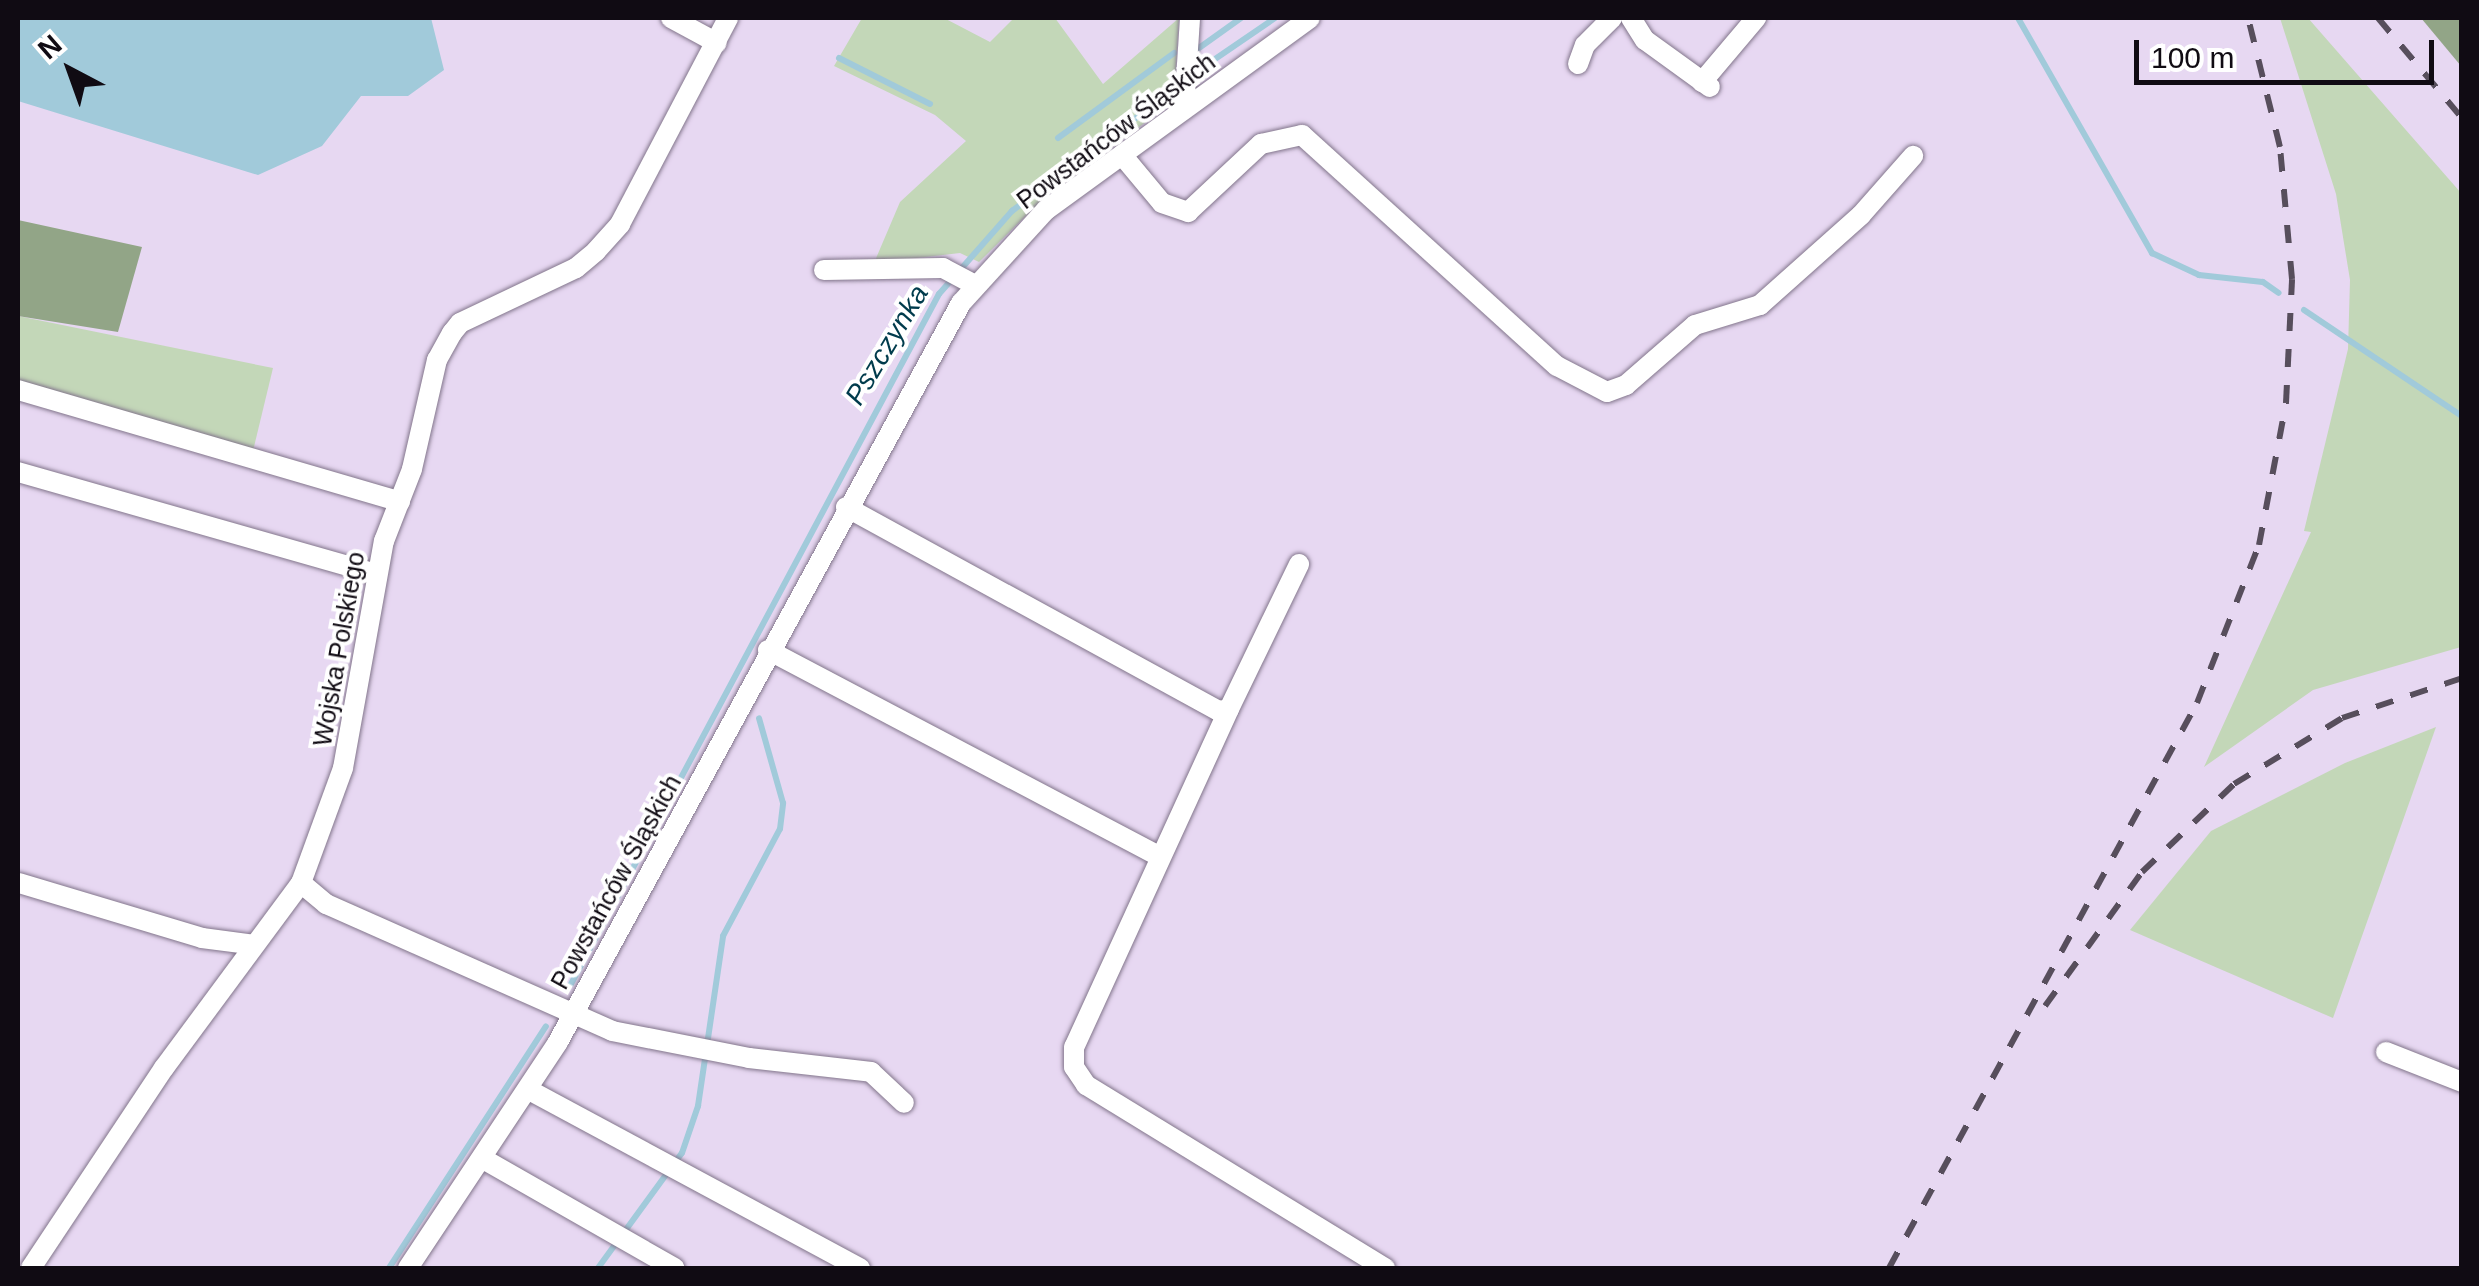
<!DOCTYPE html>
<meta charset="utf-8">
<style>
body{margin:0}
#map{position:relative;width:2479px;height:1286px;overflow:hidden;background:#e7d8f2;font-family:Helvetica,sans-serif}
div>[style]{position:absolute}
.green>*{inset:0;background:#c3d7b8}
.forest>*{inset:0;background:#92a587}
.water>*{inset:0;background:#a1cada}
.stream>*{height:6px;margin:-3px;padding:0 3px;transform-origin:3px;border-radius:3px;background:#a1cada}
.roads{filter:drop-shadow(0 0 2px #82758b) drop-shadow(0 0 2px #82758b)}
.minor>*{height:20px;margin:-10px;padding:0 10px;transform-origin:10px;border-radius:10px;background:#fff}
.rail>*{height:6px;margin-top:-3px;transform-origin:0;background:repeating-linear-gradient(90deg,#574e5c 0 18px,transparent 0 36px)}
span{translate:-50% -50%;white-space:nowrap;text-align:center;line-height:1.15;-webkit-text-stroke:8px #fff;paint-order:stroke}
.street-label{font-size:25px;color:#100b13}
.water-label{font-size:28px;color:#003b4c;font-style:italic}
.frame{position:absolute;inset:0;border:20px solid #100b13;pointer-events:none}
.north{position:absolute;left:20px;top:20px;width:100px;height:100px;-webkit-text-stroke:8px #fff;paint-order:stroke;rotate:319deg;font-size:28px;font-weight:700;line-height:40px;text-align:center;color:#100b13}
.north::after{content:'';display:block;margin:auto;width:35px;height:45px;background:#100b13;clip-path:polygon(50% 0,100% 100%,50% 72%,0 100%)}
.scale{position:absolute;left:2134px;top:40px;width:300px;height:45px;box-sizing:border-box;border:5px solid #100b13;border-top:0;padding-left:12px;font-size:30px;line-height:35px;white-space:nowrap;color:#100b13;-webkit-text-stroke:8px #fff;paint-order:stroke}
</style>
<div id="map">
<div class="green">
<div style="clip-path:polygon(862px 18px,944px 18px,990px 42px,1014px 18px,1055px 18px,1103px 84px,1179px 18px,1174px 101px,1043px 199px,979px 262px,960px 253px,874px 263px,900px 202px,966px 141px,935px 115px,834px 66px)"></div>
<div style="clip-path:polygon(2280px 18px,2308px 18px,2461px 193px,2461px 647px,2313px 690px,2204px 767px,2311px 532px,2304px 531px,2348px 349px,2350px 280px,2336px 194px)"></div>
<div style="clip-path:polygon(18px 316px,273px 368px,253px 451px,18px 384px)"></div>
<div style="clip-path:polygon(2436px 727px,2333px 1018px,2130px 930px,2211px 831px,2345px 763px)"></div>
</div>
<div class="forest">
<div style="clip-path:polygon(2421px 18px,2461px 18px,2461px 66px)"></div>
<div style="clip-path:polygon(18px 220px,142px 247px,118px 332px,18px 316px)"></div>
</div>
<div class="water">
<div style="clip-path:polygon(18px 18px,431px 18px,444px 70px,408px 96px,361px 96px,322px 146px,258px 175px,18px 101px)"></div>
</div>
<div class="stream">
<div style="left:2018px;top:18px;width:271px;rotate:60.3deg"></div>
<div style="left:2152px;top:253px;width:52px;rotate:25.1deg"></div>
<div style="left:2199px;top:275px;width:64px;rotate:6.2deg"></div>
<div style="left:2263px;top:282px;width:19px;rotate:35deg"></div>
<div style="left:1199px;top:48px;width:52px;rotate:-35.5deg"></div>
<div style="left:839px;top:58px;width:102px;rotate:26.8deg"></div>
<div style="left:1199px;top:70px;width:92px;rotate:-34.4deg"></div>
<div style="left:1058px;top:138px;width:144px;rotate:-36.2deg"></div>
<div style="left:2304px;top:310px;width:190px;rotate:33.9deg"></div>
<div style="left:571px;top:984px;width:782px;rotate:-61.93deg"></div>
<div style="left:939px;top:294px;width:111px;rotate:-48.7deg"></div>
<div style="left:1012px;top:211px;width:195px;rotate:-36.9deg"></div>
<div style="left:389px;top:1268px;width:288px;rotate:-57deg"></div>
<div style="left:598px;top:1268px;width:142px;rotate:-53.9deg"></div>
<div style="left:682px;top:1153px;width:50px;rotate:-71.2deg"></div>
<div style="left:698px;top:1106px;width:172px;rotate:-81.6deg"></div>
<div style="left:723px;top:936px;width:121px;rotate:-62deg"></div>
<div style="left:780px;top:829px;width:26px;rotate:-83deg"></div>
<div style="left:783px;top:803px;width:88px;rotate:-105.8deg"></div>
</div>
<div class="roads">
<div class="minor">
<div style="left:671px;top:18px;width:52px;rotate:28.5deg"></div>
<div style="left:1631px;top:18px;width:26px;rotate:58deg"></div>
<div style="left:1645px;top:40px;width:80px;rotate:35.9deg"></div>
<div style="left:1578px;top:64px;width:20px;rotate:-70deg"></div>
<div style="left:1585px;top:45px;width:38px;rotate:-45deg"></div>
<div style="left:1702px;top:82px;width:84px;rotate:-49.8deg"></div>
<div style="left:1184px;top:109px;width:91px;rotate:-86.2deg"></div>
<div style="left:1122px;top:155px;width:62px;rotate:50.2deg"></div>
<div style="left:1162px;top:203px;width:28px;rotate:19deg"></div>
<div style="left:1188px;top:212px;width:100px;rotate:-43deg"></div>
<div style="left:1261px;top:144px;width:42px;rotate:-12.4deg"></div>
<div style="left:1302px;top:135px;width:344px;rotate:42.2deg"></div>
<div style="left:1557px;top:366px;width:56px;rotate:27.5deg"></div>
<div style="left:1607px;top:392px;width:20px;rotate:-20deg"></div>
<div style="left:1626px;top:385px;width:91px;rotate:-41deg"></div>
<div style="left:1695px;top:325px;width:68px;rotate:-17.1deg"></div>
<div style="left:1760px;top:305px;width:135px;rotate:-41.7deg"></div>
<div style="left:1861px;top:215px;width:79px;rotate:-48.6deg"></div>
<div style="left:824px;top:270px;width:119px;rotate:-1deg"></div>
<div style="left:943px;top:268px;width:36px;rotate:28deg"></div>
<div style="left:18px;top:390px;width:398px;rotate:16.3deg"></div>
<div style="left:18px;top:472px;width:371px;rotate:15.9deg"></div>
<div style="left:846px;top:507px;width:425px;rotate:28.7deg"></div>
<div style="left:1219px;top:711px;width:10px;rotate:-11deg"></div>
<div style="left:1229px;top:709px;width:161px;rotate:-64.2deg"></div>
<div style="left:768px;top:650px;width:443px;rotate:27.8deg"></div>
<div style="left:1229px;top:709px;width:372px;rotate:114.6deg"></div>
<div style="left:1074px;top:1047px;width:20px;rotate:90deg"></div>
<div style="left:1074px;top:1067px;width:22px;rotate:56deg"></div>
<div style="left:1086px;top:1085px;width:351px;rotate:31.5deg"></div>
<div style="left:19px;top:883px;width:191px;rotate:16.7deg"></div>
<div style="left:202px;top:938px;width:53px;rotate:7.5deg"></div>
<div style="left:301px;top:883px;width:33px;rotate:40deg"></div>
<div style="left:326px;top:904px;width:313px;rotate:23.9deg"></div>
<div style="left:612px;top:1031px;width:140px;rotate:11.1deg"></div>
<div style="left:749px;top:1058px;width:123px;rotate:6.5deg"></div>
<div style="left:871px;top:1072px;width:45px;rotate:43.2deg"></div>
<div style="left:2386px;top:1052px;width:82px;rotate:21.5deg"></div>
<div style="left:529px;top:1090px;width:376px;rotate:28.3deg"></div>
<div style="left:485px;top:1160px;width:218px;rotate:29.7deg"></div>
<div style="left:31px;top:1268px;width:240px;rotate:-56.4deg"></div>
<div style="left:164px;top:1068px;width:230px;rotate:-53.5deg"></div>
<div style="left:301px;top:883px;width:122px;rotate:-69.9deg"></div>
<div style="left:343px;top:768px;width:231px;rotate:-79.8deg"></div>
<div style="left:384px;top:541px;width:77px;rotate:-68.7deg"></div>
<div style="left:412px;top:469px;width:112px;rotate:-77.1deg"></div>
<div style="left:437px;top:360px;width:31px;rotate:-61deg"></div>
<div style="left:452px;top:333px;width:13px;rotate:-51deg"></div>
<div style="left:460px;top:323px;width:128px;rotate:-25.4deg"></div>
<div style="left:576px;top:268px;width:26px;rotate:-40deg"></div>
<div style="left:596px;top:251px;width:36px;rotate:-48deg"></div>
<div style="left:620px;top:224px;width:233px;rotate:-62.3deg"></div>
<div style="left:408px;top:1268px;width:271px;rotate:-56.4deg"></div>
<div style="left:558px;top:1042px;width:842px;rotate:-61.39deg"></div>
<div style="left:961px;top:303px;width:126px;rotate:-47.6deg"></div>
<div style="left:1046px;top:210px;width:326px;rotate:-36deg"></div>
</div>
</div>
<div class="rail">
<div style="left:2378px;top:18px;width:131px;rotate:50deg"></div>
<div style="left:2045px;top:1006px;width:165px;rotate:-54.1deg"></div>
<div style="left:2142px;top:872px;width:127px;rotate:-43.7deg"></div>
<div style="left:2234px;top:784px;width:127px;rotate:-31.4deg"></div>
<div style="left:2342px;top:718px;width:126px;rotate:-18.4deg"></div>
<div style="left:1889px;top:1268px;width:643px;rotate:-61.4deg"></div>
<div style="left:2197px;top:703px;width:170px;rotate:-68.6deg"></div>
<div style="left:2259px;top:545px;width:145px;rotate:-79.2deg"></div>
<div style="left:2286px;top:403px;width:124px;rotate:-87.2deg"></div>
<div style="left:2292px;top:279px;width:133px;rotate:-95.2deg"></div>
<div style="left:2280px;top:147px;width:133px;rotate:-103.9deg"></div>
</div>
<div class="street-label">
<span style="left:1116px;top:131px;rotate:-37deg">Powstańców Śląskich</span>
<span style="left:339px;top:649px;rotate:-80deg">Wojska Polskiego</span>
<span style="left:616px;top:882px;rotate:-61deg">Powstańców Śląskich</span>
</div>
<div class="water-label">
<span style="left:887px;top:345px;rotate:-59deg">Pszczynka</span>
</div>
<div class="frame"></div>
<div class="north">N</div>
<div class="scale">100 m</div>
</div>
